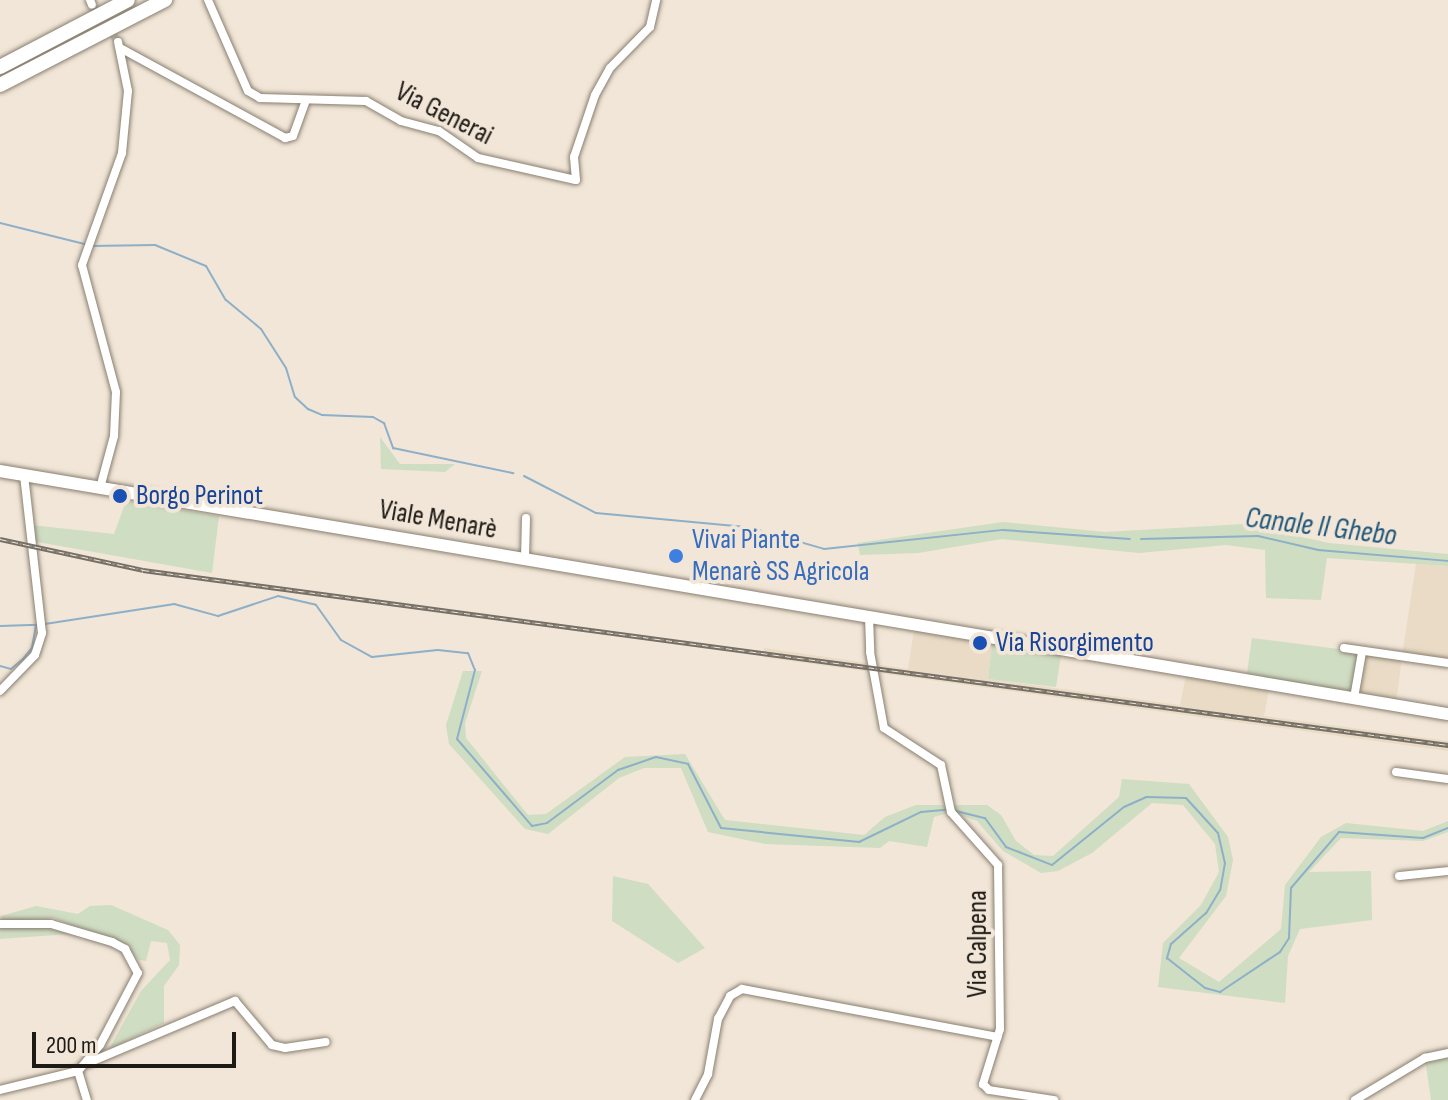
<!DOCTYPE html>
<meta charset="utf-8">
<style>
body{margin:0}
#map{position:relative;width:1448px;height:1100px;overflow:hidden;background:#f1e6d7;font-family:"Sofia Sans Condensed",sans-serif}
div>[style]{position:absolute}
.built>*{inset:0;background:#e9dbc5}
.green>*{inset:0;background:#cfddc2}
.stream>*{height:2px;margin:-1px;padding:0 1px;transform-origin:1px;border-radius:1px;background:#8dafc8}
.street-tunnel>*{height:8px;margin-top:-4px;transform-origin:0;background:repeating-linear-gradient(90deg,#d1c7ba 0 8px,transparent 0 12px)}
.roads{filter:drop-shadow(0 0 2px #887f71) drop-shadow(0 0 2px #887f71)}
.street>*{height:8px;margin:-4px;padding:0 4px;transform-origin:4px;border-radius:4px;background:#fff}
.primary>*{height:12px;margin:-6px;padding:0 6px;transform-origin:6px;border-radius:6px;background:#fff}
.highway>*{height:14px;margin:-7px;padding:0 7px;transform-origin:7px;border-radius:7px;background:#fff}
.rail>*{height:5px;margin-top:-2.5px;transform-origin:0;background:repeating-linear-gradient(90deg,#f1e6d7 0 6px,#766f66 0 12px);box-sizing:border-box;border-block:2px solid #766f66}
.dots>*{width:22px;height:22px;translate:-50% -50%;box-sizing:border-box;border:4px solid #f1e6d7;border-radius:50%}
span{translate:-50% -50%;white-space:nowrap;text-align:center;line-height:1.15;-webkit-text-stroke:8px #f1e6d7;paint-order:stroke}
.street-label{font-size:28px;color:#1e1a15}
.transit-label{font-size:28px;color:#164399}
.left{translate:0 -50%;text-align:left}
.shop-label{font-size:28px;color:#366cbe}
.water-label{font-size:30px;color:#20567a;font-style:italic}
.scale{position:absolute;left:32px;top:1032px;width:204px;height:36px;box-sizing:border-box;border:4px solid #1e1a15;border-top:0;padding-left:10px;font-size:24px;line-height:28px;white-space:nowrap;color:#1e1a15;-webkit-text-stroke:6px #f1e6d7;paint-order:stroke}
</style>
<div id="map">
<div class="built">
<div style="clip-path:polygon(1416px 564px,1448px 566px,1448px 663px,1402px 657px,1396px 705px,1354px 698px,1362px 652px,1402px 656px)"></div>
<div style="clip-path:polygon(915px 624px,993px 637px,988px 679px,1180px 705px,1187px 670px,1270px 684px,1264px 716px,1448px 741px,1448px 751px,762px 657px,764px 648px,908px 669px)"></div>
</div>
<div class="green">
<div style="clip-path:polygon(380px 437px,400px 464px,455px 464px,445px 472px,381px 469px)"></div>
<div style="clip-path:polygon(126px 501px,219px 516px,212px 573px,32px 541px,31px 525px,114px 534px)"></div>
<div style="clip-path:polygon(1003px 522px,1105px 532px,1245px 524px,1329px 543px,1448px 554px,1448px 566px,1327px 558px,1321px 600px,1266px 598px,1265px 550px,1226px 545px,1139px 553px,1002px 539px,918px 553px,860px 555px,858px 543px)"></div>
<div style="clip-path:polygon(993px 637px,1062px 649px,1056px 687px,988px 679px)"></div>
<div style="clip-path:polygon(1252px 638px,1362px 652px,1354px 698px,1246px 680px)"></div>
<div style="clip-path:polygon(463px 671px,482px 671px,465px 723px,466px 738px,528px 815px,546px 814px,625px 757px,685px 754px,725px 820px,864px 835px,885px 817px,916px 805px,987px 805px,1001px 815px,1016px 841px,1034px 855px,1053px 856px,1119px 797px,1122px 779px,1189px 784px,1228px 837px,1233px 860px,1226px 896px,1179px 958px,1219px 982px,1281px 929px,1285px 885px,1321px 837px,1346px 823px,1423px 831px,1448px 821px,1448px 832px,1423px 841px,1341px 838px,1309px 872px,1371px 871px,1372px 920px,1300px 929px,1288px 956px,1285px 1003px,1158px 987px,1163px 943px,1201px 905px,1219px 872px,1215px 844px,1183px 805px,1152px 803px,1092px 853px,1058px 871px,1041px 873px,1003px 851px,977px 821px,952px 812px,934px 817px,927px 847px,889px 841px,880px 848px,765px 844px,708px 832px,681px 768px,644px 768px,619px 778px,548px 834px,525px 829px,449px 744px,446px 725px)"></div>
<div style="clip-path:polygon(613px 876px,648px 884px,705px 948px,678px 963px,612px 921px)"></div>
<div style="clip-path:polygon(111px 905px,168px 930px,180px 945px,179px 965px,164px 986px,164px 1023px,109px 1049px,141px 991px,170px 960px,167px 943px,151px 941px,146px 961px,139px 960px,129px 949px,54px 918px,3px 921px,1px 916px,36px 906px,78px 914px,90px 906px)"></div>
<div style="clip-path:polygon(16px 926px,49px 928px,70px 934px,0 939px,0 928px)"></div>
<div style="clip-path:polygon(1448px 1053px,1448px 1100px,1431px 1100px,1425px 1058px)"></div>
</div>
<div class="stream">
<div style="left:0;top:223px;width:87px;rotate:14deg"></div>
<div style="left:90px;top:246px;width:65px;rotate:-0.9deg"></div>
<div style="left:155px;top:245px;width:55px;rotate:22.4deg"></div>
<div style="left:206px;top:266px;width:39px;rotate:60deg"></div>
<div style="left:226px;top:300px;width:45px;rotate:39.6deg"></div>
<div style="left:261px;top:329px;width:46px;rotate:57.3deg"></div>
<div style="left:286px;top:368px;width:30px;rotate:73deg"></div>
<div style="left:295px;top:397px;width:18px;rotate:43deg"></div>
<div style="left:308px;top:409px;width:15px;rotate:23deg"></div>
<div style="left:322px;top:415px;width:51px;rotate:2.2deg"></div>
<div style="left:373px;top:417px;width:13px;rotate:29deg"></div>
<div style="left:384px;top:423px;width:27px;rotate:70deg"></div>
<div style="left:393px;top:448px;width:123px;rotate:11.8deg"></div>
<div style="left:524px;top:476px;width:81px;rotate:27.2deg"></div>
<div style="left:596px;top:513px;width:153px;rotate:5.3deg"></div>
<div style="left:748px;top:527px;width:79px;rotate:16.1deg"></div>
<div style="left:824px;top:549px;width:180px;rotate:-6.1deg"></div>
<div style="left:1003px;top:530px;width:127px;rotate:4.1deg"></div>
<div style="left:1141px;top:539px;width:117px;rotate:-1.5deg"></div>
<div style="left:1258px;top:536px;width:62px;rotate:13.1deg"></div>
<div style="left:1318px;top:550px;width:130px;rotate:4.8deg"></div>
<div style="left:45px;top:624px;width:131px;rotate:-8.8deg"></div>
<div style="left:174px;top:604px;width:46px;rotate:15.3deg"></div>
<div style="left:218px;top:616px;width:63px;rotate:-18.4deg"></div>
<div style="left:278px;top:596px;width:39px;rotate:13deg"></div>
<div style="left:316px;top:605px;width:43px;rotate:54.5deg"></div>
<div style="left:341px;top:640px;width:35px;rotate:29deg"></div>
<div style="left:372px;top:657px;width:66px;rotate:-6.1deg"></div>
<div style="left:438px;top:650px;width:30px;rotate:6deg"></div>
<div style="left:468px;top:653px;width:18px;rotate:68deg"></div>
<div style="left:475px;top:670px;width:71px;rotate:104.6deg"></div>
<div style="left:457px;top:739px;width:115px;rotate:49.2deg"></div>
<div style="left:532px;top:826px;width:15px;rotate:-11deg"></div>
<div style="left:547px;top:823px;width:89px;rotate:-36.7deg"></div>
<div style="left:618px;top:770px;width:40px;rotate:-18.9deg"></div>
<div style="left:656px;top:757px;width:33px;rotate:12deg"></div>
<div style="left:688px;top:764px;width:72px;rotate:62.7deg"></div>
<div style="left:721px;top:828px;width:139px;rotate:5.8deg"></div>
<div style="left:859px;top:842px;width:69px;rotate:-25.8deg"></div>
<div style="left:921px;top:812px;width:25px;rotate:-5deg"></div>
<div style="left:0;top:626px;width:38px;rotate:-2deg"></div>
<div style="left:0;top:666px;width:11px;rotate:15deg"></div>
<div style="left:11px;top:669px;width:16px;rotate:-40deg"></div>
<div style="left:23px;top:659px;width:14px;rotate:-51deg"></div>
<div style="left:32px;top:648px;width:22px;rotate:-80deg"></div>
<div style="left:952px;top:810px;width:34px;rotate:14deg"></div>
<div style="left:985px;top:818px;width:36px;rotate:54deg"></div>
<div style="left:1006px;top:847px;width:49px;rotate:21.4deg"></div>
<div style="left:1052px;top:865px;width:92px;rotate:-38.9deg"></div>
<div style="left:1124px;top:807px;width:24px;rotate:-24deg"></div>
<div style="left:1146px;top:797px;width:40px;rotate:1.4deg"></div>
<div style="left:1186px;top:798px;width:47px;rotate:47.6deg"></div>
<div style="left:1218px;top:833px;width:31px;rotate:77deg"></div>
<div style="left:1225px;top:863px;width:27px;rotate:100deg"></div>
<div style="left:1220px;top:890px;width:27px;rotate:121deg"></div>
<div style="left:1206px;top:913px;width:47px;rotate:138.5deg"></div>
<div style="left:1171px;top:944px;width:15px;rotate:106deg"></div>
<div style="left:1167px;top:958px;width:48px;rotate:38.3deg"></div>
<div style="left:1205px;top:988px;width:16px;rotate:15deg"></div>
<div style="left:1220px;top:992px;width:72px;rotate:-33.7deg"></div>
<div style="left:1280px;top:952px;width:17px;rotate:-57deg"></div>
<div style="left:1289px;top:938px;width:50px;rotate:-87.7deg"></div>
<div style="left:1291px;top:888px;width:74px;rotate:-49.4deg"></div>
<div style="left:1339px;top:832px;width:84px;rotate:4.1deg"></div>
<div style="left:1423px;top:838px;width:27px;rotate:-22deg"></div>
</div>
<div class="street-tunnel">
<div style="left:92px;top:5px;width:45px;rotate:54.9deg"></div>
</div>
<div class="roads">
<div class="street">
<div style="left:90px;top:0;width:5px;rotate:68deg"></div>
<div style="left:208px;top:0;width:99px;rotate:66.3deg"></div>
<div style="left:248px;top:91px;width:14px;rotate:30deg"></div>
<div style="left:260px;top:98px;width:106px;rotate:1.6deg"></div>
<div style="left:366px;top:101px;width:40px;rotate:29.7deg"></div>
<div style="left:401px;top:121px;width:39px;rotate:15deg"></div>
<div style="left:439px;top:131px;width:47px;rotate:34.7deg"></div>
<div style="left:478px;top:158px;width:100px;rotate:12.7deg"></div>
<div style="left:576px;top:180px;width:23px;rotate:-95deg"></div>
<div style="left:574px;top:157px;width:65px;rotate:-71.3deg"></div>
<div style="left:595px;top:95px;width:31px;rotate:-61deg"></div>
<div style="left:610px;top:68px;width:57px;rotate:-45.7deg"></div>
<div style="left:650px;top:27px;width:28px;rotate:-77deg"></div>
<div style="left:122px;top:49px;width:186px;rotate:28.6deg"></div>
<div style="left:285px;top:138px;width:8px;rotate:-14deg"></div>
<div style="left:293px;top:136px;width:37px;rotate:-70deg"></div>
<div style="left:100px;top:488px;width:54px;rotate:-74.9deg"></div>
<div style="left:114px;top:436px;width:44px;rotate:-87.4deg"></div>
<div style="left:116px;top:392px;width:131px;rotate:-105deg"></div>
<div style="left:82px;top:265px;width:119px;rotate:-70.3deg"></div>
<div style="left:122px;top:153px;width:62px;rotate:-84.5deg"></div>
<div style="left:128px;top:91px;width:50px;rotate:-101.5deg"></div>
<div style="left:525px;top:559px;width:41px;rotate:-88.6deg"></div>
<div style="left:869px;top:616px;width:36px;rotate:88deg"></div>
<div style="left:870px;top:652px;width:77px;rotate:79.6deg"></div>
<div style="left:884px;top:728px;width:68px;rotate:33deg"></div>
<div style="left:941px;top:765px;width:48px;rotate:78deg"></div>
<div style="left:951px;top:812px;width:71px;rotate:48.4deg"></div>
<div style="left:998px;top:865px;width:164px;rotate:89.3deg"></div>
<div style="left:1000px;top:1029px;width:58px;rotate:107.2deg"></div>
<div style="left:983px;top:1084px;width:8px;rotate:45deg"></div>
<div style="left:989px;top:1090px;width:66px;rotate:8.7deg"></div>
<div style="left:1344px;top:648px;width:105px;rotate:8.2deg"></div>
<div style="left:0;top:691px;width:50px;rotate:-45.8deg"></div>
<div style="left:35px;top:655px;width:23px;rotate:-72deg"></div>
<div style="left:42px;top:633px;width:159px;rotate:-96.5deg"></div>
<div style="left:1354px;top:698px;width:47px;rotate:-80.1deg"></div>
<div style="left:1396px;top:772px;width:52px;rotate:7.7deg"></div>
<div style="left:1399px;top:876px;width:49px;rotate:-5.8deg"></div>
<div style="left:0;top:924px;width:51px"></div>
<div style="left:51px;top:924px;width:64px;rotate:16.4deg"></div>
<div style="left:112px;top:942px;width:15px;rotate:28deg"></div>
<div style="left:125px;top:949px;width:27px;rotate:62deg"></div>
<div style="left:138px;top:973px;width:81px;rotate:117.8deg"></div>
<div style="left:100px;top:1045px;width:34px;rotate:130deg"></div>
<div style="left:78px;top:1071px;width:80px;rotate:166.3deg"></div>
<div style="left:88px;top:1063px;width:160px;rotate:-22.9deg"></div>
<div style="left:235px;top:1001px;width:57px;rotate:49.9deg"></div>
<div style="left:272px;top:1045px;width:13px;rotate:13deg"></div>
<div style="left:285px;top:1048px;width:41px;rotate:-8.3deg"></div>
<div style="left:78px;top:1071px;width:30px;rotate:73deg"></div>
<div style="left:695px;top:1100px;width:29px;rotate:-63deg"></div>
<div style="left:708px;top:1074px;width:56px;rotate:-79.7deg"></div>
<div style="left:718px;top:1019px;width:26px;rotate:-62deg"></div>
<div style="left:730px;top:996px;width:14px;rotate:-30deg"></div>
<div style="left:742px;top:989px;width:260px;rotate:10.6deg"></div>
<div style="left:1355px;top:1100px;width:82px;rotate:-31deg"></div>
<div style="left:1425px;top:1058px;width:24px;rotate:-12deg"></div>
</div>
<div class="primary">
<div style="left:0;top:471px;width:1468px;rotate:9.53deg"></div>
</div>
<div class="highway">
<div style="left:0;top:67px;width:144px;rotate:-27.6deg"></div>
<div style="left:0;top:85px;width:186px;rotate:-27.3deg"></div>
</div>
</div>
<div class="rail">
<div style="left:0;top:539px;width:146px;rotate:12.2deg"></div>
<div style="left:143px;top:570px;width:1317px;rotate:7.64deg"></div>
</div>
<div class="dots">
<div style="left:120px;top:496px;background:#1a4fb4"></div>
<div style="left:676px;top:556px;background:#3f7fe0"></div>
<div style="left:980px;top:643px;background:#1a4fb4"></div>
</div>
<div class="street-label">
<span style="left:444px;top:114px;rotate:27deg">Via Generai</span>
<span style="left:438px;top:520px;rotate:10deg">Viale Menarè</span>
<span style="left:978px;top:944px;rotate:-90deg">Via Calpena</span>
</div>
<div class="transit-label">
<span class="left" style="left:136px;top:496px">Borgo Perinot</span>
<span class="left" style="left:996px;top:643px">Via Risorgimento</span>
</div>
<div class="shop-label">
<span class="left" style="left:692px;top:556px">Vivai Piante<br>Menarè SS Agricola</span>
</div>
<div class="water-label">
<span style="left:1321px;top:527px;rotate:7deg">Canale Il Ghebo</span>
</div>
<div class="scale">200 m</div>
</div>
